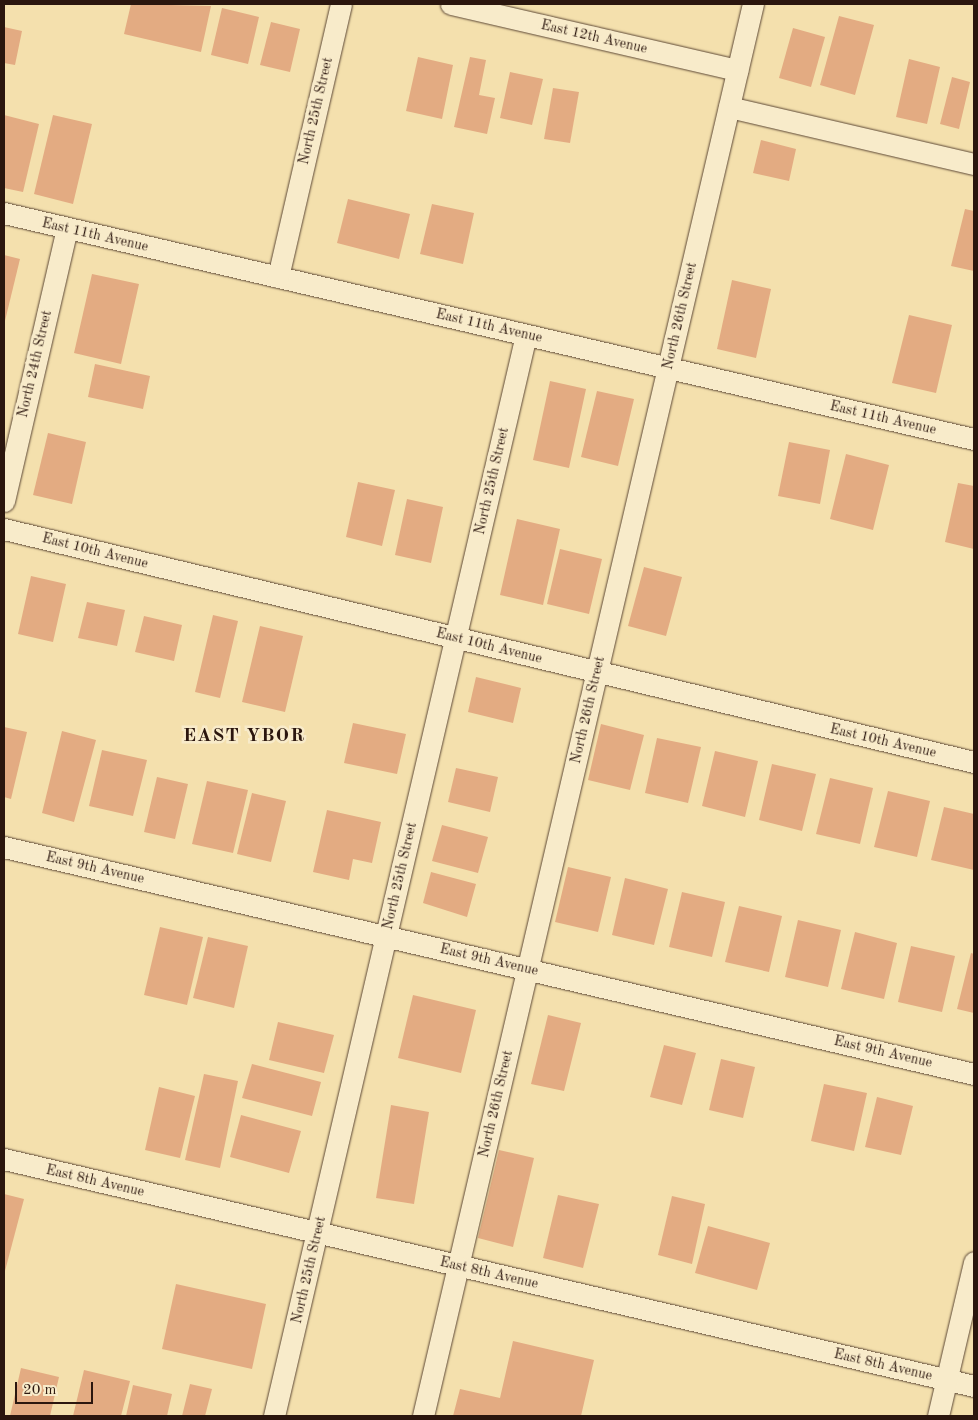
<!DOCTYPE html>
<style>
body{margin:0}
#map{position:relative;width:978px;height:1420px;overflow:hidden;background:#f4e0ad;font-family:"Old Standard TT",serif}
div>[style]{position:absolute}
.building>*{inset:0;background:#e3ab82}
.roads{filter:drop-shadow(0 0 1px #5d4836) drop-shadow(0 0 1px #5d4836)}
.street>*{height:21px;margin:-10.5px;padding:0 10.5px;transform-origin:10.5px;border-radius:10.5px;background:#f8ebca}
span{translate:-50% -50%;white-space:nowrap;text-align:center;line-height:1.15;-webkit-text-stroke:5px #f8ebca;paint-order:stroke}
.street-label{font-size:14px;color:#2b160e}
.district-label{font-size:19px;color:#2b160e;font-weight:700;letter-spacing:1px}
.frame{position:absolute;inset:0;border:5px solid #2b160e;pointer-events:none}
.scale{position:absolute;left:15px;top:1382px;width:78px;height:22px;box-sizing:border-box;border:2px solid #2b160e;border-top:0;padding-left:6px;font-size:15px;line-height:18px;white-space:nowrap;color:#2b160e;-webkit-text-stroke:4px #f8ebca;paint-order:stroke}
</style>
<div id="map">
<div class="building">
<div style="clip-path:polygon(131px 4px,211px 6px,201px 52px,124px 34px)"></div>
<div style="clip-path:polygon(222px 8px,259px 17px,248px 64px,211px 55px)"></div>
<div style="clip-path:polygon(839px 16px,874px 25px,855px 95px,820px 85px)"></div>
<div style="clip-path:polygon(271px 22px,300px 29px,290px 72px,260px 65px)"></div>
<div style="clip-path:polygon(4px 27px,22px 31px,15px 65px,4px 63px)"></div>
<div style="clip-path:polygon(793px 28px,825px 37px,811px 87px,779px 78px)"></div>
<div style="clip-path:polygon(418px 57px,453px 65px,442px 119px,406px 111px)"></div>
<div style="clip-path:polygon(470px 57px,486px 60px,479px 95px,495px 98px,487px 134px,454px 127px)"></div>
<div style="clip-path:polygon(909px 59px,940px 67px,927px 124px,896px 117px)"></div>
<div style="clip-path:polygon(510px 72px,543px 79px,532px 125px,500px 118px)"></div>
<div style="clip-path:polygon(952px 77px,970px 82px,959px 129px,940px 124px)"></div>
<div style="clip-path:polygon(553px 88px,579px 92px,570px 143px,544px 139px)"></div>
<div style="clip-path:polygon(4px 115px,39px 124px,23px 192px,4px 188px)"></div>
<div style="clip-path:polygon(53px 115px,92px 124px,73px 204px,34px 194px)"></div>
<div style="clip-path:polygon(761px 140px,796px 149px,789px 181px,753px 173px)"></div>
<div style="clip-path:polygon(348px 199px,410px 214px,399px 259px,337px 243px)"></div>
<div style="clip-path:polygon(432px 204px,474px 213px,463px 264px,420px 254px)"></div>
<div style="clip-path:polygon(965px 209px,974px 211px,974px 271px,951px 266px)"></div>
<div style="clip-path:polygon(4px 255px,20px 259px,4px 325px)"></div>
<div style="clip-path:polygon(92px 274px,139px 284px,121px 364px,74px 353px)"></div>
<div style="clip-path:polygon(732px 280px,771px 289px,756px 358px,717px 349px)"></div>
<div style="clip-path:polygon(909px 315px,952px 325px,936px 393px,892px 383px)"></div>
<div style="clip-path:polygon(95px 364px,150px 376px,143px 409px,88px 397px)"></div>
<div style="clip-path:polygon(550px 381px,586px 389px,569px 468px,533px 460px)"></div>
<div style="clip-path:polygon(597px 391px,634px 399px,618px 466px,581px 457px)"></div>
<div style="clip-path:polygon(48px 433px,86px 442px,72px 504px,33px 495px)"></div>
<div style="clip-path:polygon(789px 442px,830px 450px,820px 504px,778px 496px)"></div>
<div style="clip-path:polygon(846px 454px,889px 465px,873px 530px,830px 519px)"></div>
<div style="clip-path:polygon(358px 482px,395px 490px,382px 546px,346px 537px)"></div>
<div style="clip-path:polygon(958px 483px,974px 486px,974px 549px,945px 542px)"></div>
<div style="clip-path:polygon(407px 499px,443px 507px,431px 563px,395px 555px)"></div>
<div style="clip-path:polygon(517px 519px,560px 529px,543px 605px,500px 595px)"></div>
<div style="clip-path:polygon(560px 549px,602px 559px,589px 614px,547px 604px)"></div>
<div style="clip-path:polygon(644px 567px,682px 577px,666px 636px,628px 626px)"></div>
<div style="clip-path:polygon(31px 576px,66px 584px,53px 642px,18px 634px)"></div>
<div style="clip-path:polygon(87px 602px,125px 610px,117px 646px,78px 638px)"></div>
<div style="clip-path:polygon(213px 615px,238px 621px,220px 698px,195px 692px)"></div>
<div style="clip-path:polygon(144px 616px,182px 625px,174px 661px,135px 652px)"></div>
<div style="clip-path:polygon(260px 626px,303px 636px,285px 712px,242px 702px)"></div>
<div style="clip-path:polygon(476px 677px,521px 688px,513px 723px,468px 712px)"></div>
<div style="clip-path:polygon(353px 723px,406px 734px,397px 774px,344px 763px)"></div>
<div style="clip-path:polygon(601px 724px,644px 735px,630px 790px,588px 780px)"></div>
<div style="clip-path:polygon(4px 727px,27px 732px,11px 799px,4px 797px)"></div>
<div style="clip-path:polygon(62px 731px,96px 740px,74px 822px,42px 813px)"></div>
<div style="clip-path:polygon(657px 738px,701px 747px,688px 803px,645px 793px)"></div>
<div style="clip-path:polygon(102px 750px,147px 760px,133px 816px,89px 806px)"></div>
<div style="clip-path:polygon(715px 751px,758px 761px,745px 817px,702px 806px)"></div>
<div style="clip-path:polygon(772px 764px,816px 774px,802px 831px,759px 820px)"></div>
<div style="clip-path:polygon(456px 768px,498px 777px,490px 812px,448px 802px)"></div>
<div style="clip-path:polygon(157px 777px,188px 784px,175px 839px,144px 832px)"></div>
<div style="clip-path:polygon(830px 778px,873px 788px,860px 844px,816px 834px)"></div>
<div style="clip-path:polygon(207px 781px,248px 790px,233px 853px,192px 844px)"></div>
<div style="clip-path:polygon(888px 791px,930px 801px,917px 857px,874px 847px)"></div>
<div style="clip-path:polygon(252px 793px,286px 801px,271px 862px,237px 854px)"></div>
<div style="clip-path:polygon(944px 807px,974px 814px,974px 870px,931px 860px)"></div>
<div style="clip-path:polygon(327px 810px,381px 822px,372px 863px,353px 859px,349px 880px,313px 872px)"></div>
<div style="clip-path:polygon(442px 825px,488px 837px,478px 873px,432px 861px)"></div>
<div style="clip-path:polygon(568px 867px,611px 877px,598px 932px,555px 922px)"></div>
<div style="clip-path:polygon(431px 872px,476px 884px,467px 917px,423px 903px)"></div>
<div style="clip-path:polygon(625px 878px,668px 889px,654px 945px,612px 935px)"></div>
<div style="clip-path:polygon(682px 892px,725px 902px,712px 957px,669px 947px)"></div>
<div style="clip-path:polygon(739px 906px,782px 916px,769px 972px,725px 962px)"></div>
<div style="clip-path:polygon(798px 920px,841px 930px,828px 987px,785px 977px)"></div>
<div style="clip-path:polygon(160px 927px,203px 937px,187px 1005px,144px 995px)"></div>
<div style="clip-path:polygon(855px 932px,897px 943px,884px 999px,841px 989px)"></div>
<div style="clip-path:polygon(208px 937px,248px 946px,234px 1008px,193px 998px)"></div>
<div style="clip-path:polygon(911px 946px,955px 956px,942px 1012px,898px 1002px)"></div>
<div style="clip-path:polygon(971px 953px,974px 954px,974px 1013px,957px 1009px)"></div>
<div style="clip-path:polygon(413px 995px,476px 1010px,461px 1073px,398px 1058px)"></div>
<div style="clip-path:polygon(548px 1015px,581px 1023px,564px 1091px,531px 1084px)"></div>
<div style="clip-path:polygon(278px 1022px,334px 1035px,324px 1073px,269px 1060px)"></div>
<div style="clip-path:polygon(664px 1045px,696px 1053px,682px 1105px,650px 1097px)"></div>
<div style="clip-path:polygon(721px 1059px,755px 1067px,743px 1118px,709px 1110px)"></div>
<div style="clip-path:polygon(252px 1064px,321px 1082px,312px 1116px,242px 1098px)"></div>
<div style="clip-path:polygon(204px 1074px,238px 1081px,220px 1168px,185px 1160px)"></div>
<div style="clip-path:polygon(824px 1084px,867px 1093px,854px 1151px,811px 1141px)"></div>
<div style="clip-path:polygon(159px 1087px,195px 1096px,180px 1158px,145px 1150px)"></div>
<div style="clip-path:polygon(877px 1097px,913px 1106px,901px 1155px,865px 1147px)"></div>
<div style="clip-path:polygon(391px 1105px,429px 1112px,414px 1204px,376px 1198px)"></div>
<div style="clip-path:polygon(241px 1115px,301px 1131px,289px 1173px,230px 1157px)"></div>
<div style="clip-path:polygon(499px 1150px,534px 1158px,513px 1247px,478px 1238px)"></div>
<div style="clip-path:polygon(4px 1194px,24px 1199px,5px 1271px,4px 1271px)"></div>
<div style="clip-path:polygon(558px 1195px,599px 1204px,583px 1268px,543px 1258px)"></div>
<div style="clip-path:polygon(672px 1196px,705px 1204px,692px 1264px,658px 1255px)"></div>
<div style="clip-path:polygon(708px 1226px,770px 1243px,757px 1290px,695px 1273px)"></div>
<div style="clip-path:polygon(176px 1284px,266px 1304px,252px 1369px,162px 1349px)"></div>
<div style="clip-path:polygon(513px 1341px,594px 1360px,581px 1416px,453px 1416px,460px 1389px,500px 1398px)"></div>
<div style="clip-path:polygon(21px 1368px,59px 1377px,50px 1416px,10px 1416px)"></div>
<div style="clip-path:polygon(84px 1370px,130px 1381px,121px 1416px,73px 1416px)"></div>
<div style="clip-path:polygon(190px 1384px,212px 1389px,205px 1416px,182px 1416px)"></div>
<div style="clip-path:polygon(133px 1385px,172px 1394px,167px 1416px,126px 1416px)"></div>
</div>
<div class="roads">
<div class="street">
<div style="left:451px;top:4px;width:294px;rotate:13deg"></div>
<div style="left:729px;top:107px;width:252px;rotate:13.1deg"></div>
<div style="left:4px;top:213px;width:996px;rotate:13.12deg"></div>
<div style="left:278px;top:277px;width:280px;rotate:-77deg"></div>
<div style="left:4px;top:501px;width:280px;rotate:-77deg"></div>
<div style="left:4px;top:529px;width:998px;rotate:13.51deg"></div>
<div style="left:4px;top:847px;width:996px;rotate:13.17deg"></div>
<div style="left:4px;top:1159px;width:996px;rotate:13.17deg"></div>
<div style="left:274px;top:1416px;width:1110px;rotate:-76.88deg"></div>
<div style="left:423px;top:1416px;width:1450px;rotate:-76.85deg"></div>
<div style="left:938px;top:1416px;width:158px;rotate:-76.8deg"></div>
</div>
</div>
<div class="street-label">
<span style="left:594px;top:37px;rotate:13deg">East 12th Avenue</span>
<span style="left:316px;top:111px;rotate:-77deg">North 25th Street</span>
<span style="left:95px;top:235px;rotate:13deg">East 11th Avenue</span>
<span style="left:680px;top:316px;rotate:-77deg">North 26th Street</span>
<span style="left:489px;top:326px;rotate:13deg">East 11th Avenue</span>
<span style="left:35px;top:364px;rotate:-77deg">North 24th Street</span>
<span style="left:883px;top:418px;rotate:13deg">East 11th Avenue</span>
<span style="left:492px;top:481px;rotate:-77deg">North 25th Street</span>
<span style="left:95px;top:551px;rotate:14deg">East 10th Avenue</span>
<span style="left:489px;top:646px;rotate:14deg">East 10th Avenue</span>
<span style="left:588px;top:710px;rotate:-77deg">North 26th Street</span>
<span style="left:883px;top:741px;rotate:13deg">East 10th Avenue</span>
<span style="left:95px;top:868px;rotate:13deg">East 9th Avenue</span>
<span style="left:400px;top:876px;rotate:-77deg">North 25th Street</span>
<span style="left:489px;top:960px;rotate:13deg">East 9th Avenue</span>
<span style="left:883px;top:1052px;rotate:13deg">East 9th Avenue</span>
<span style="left:496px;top:1104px;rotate:-77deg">North 26th Street</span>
<span style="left:95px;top:1181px;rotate:13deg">East 8th Avenue</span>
<span style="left:309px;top:1270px;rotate:-77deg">North 25th Street</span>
<span style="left:489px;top:1273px;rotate:13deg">East 8th Avenue</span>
<span style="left:883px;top:1365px;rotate:13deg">East 8th Avenue</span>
</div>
<div class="district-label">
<span style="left:244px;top:737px">EAST YBOR</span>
</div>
<div class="frame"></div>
<div class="scale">20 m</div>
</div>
